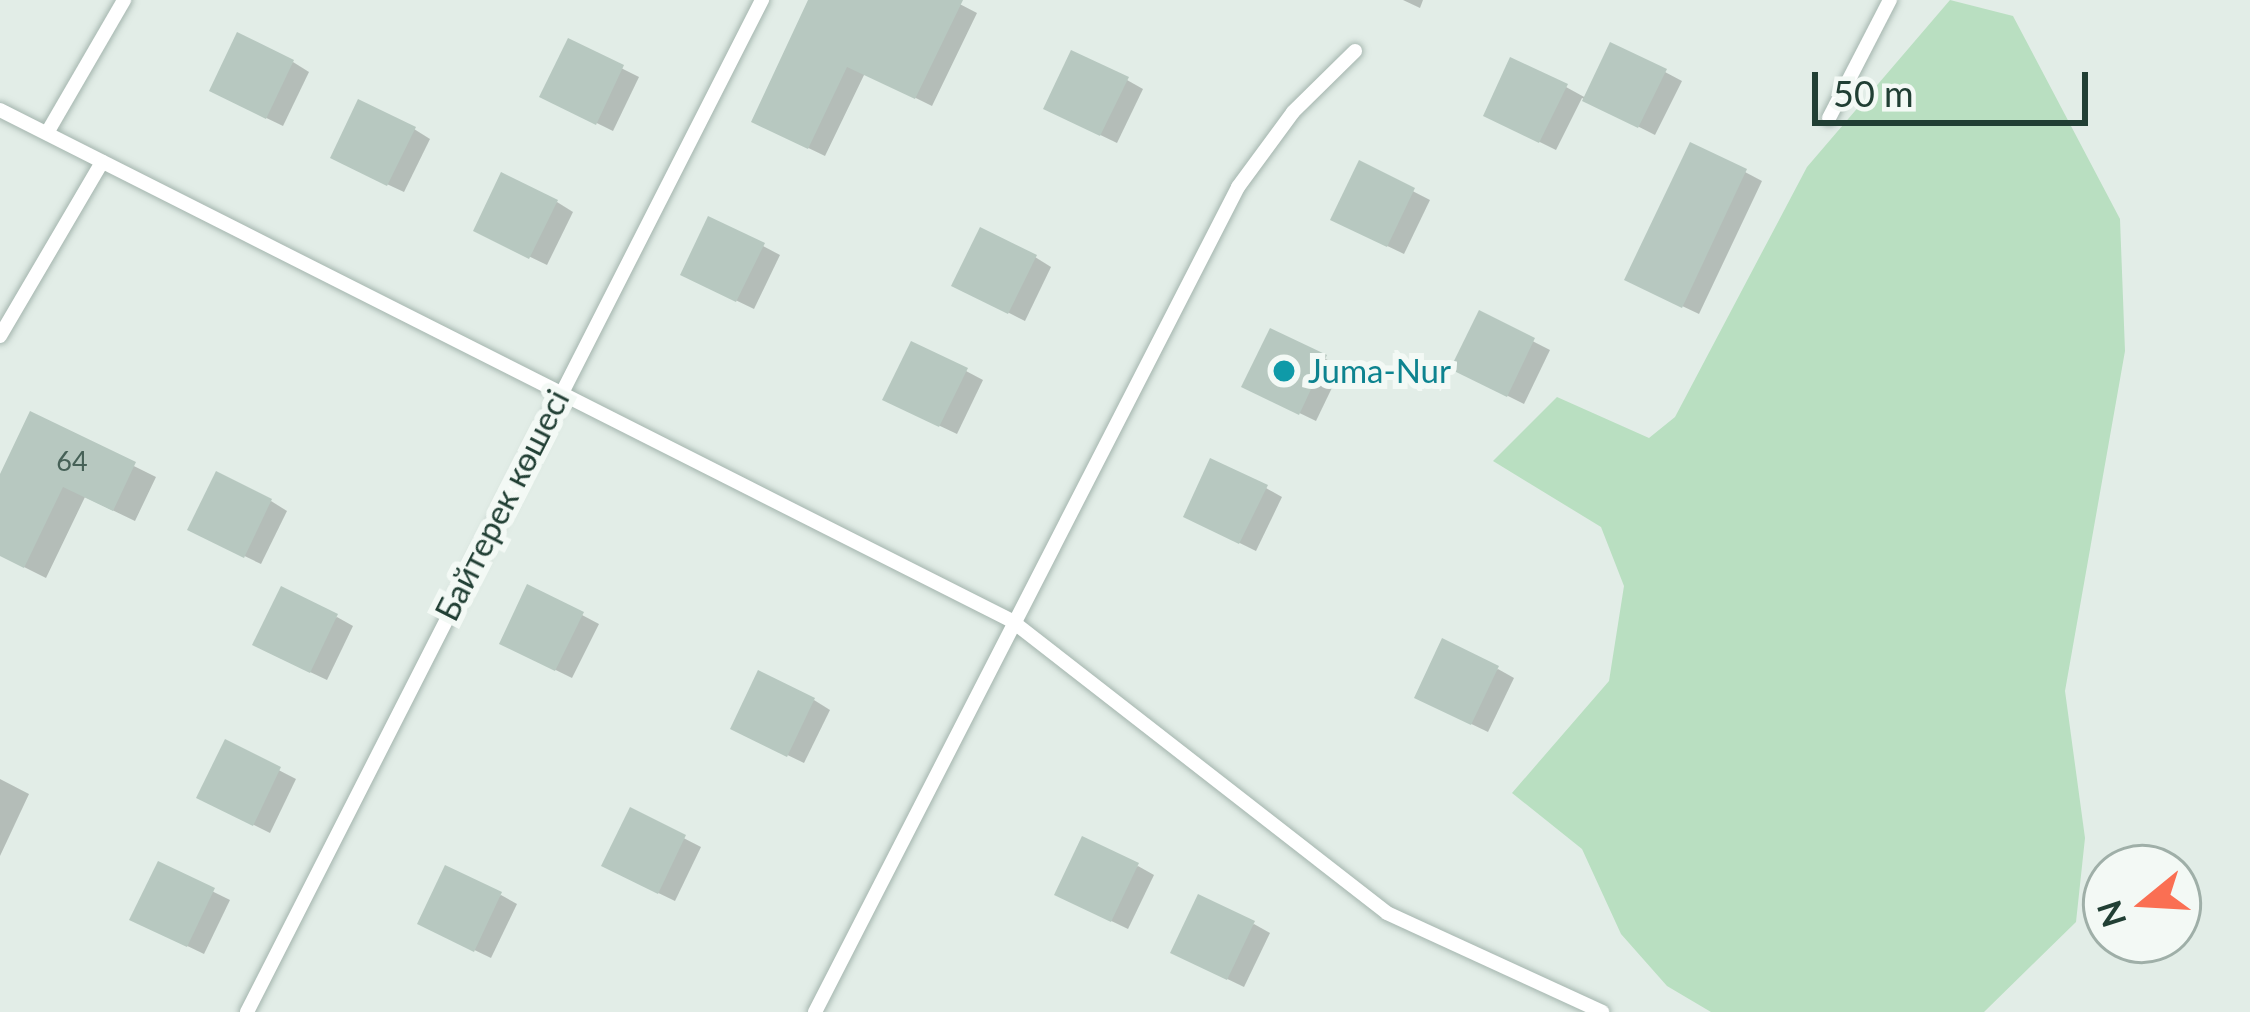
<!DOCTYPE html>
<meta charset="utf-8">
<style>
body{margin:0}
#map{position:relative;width:2250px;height:1012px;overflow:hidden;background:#e2ede7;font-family:Lato,sans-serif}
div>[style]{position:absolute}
.green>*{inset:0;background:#b9dfc1}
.shadow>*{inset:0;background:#0003}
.building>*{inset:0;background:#b7c8c0}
.roads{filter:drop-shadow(0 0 3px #a4b5ae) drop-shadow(0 0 3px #a4b5ae)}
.lane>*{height:14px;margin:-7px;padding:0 7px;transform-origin:7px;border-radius:7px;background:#fff}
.dots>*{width:33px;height:33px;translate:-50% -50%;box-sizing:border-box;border:6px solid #f3f9f5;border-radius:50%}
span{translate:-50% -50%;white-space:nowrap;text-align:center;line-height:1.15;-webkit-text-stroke:12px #f3f9f5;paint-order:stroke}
.number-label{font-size:27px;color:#466157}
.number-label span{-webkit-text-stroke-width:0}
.culture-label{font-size:33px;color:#0d838f}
.left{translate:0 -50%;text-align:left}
.street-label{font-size:33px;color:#213f34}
.north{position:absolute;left:2082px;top:844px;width:120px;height:120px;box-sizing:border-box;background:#f3f9f5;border:3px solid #9fafa8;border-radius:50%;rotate:252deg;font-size:33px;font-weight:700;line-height:48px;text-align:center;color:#213f34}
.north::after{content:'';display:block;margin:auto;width:42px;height:54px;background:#fa6f53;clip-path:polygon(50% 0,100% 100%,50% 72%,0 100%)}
.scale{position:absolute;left:1812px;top:72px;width:276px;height:54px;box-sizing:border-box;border:6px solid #213f34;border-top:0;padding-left:15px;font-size:36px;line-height:42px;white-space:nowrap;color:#213f34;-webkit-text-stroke:9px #f3f9f5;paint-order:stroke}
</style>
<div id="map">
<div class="green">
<div style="clip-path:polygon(1950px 0,2013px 16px,2120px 219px,2125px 351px,2065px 691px,2085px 838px,2076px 922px,1984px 1012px,1711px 1012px,1667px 986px,1621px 934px,1582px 849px,1512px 793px,1609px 681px,1624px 586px,1601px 527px,1493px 461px,1557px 397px,1649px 438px,1675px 417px,1807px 167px)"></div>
</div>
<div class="shadow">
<div style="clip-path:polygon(810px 0,952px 0,977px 13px,932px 106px,865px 73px,825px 156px,771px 130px)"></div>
<div style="clip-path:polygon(1403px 0,1423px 0,1420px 8px)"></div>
<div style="clip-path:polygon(569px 42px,639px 77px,613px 131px,560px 105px)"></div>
<div style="clip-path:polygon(293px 62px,309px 72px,283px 126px,229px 100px)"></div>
<div style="clip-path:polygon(1665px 72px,1682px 81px,1655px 135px,1582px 98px,1556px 150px,1503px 124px,1566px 87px,1586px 98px)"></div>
<div style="clip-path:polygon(1127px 80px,1143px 89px,1117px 143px,1063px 117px)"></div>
<div style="clip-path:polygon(414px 129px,430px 139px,404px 192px,350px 167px)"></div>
<div style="clip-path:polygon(1360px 164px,1430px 200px,1404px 254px,1350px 228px)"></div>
<div style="clip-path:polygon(1745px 172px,1762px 181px,1699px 314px,1644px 288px)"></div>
<div style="clip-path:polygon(557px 202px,573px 212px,547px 265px,493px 239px)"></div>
<div style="clip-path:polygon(763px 246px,780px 255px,754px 309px,700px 283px)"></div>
<div style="clip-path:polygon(1035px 257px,1051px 267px,1025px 321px,972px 294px)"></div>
<div style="clip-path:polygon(1480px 314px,1550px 350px,1524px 404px,1470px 377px)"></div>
<div style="clip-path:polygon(1271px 332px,1342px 367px,1316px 421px,1262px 395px)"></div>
<div style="clip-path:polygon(966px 371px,983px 380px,957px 434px,902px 408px)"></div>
<div style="clip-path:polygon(31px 415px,156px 477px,135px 521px,85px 497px,46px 578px,0 555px,0 480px)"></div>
<div style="clip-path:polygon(1266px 488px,1282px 497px,1256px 551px,1203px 525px)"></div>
<div style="clip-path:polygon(271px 501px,287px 511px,261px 564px,207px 538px)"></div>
<div style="clip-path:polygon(582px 615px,599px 624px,572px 678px,519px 652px)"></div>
<div style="clip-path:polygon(337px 617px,353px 626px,327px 680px,272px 654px)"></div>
<div style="clip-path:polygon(1498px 669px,1514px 678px,1488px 732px,1434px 706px)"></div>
<div style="clip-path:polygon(814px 700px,830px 710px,804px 763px,750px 737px)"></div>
<div style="clip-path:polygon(226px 743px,296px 779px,270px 833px,216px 806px)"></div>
<div style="clip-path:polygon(0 779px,29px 794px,0 856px)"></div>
<div style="clip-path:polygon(631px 811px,701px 847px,675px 901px,621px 875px)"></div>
<div style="clip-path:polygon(159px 865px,230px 900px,204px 954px,150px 928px)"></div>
<div style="clip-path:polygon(1138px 866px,1154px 875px,1128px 929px,1074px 903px)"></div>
<div style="clip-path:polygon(501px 895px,517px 904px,491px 958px,437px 932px)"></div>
<div style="clip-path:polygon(1254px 924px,1270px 933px,1244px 987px,1190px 961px)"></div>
</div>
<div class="building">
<div style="clip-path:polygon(808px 0,963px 0,915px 99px,847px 67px,808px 149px,751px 122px)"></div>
<div style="clip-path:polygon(237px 32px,294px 60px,266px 119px,209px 91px)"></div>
<div style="clip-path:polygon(568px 38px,624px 65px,596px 125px,539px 97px)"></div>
<div style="clip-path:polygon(1610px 42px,1667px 69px,1638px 128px,1582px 101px)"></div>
<div style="clip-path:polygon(1071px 50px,1129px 77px,1100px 136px,1043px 109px)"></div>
<div style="clip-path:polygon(1510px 57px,1568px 84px,1539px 143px,1483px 116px)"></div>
<div style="clip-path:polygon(358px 99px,416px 127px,387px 186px,330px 158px)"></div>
<div style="clip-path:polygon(1690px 142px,1747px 169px,1682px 308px,1624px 280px)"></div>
<div style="clip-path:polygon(1359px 160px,1415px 188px,1387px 247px,1330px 220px)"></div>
<div style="clip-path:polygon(501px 172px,558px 200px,529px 259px,473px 231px)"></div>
<div style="clip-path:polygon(708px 216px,765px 243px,736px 302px,680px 275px)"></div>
<div style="clip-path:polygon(980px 227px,1037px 255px,1008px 314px,951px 286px)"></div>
<div style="clip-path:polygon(1479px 310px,1535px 338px,1507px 397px,1450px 369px)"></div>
<div style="clip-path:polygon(1270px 328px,1327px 355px,1299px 415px,1241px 387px)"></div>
<div style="clip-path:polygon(911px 341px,968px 368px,939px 427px,882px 400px)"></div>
<div style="clip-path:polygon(30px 411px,136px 462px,113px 511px,63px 487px,24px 568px,0 556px,0 474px)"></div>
<div style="clip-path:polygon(1210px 458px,1268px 485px,1239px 544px,1183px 517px)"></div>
<div style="clip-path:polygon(216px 471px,272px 499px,244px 558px,187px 530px)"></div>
<div style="clip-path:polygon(527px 584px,584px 612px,555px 671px,499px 644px)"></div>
<div style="clip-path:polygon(281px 586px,338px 614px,310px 673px,252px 645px)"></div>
<div style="clip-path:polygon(1442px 638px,1499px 666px,1471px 725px,1414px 698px)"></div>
<div style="clip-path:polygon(758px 670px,815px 698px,787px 757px,730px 729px)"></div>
<div style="clip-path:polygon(225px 739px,281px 767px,253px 826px,196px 798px)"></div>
<div style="clip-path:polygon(630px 807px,686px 835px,658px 894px,601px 866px)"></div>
<div style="clip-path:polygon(1082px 836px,1139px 863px,1111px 922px,1054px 895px)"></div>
<div style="clip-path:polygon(158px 861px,215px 888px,187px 947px,129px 920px)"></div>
<div style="clip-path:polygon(445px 865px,502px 892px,474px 952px,417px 924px)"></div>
<div style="clip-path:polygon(1198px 894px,1255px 921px,1227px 980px,1170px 953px)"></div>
</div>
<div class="roads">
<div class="lane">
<div style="left:0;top:110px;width:1134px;rotate:26.79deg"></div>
<div style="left:1012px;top:621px;width:475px;rotate:37.9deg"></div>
<div style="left:1387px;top:913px;width:237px;rotate:24.7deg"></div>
<div style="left:1829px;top:118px;width:133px;rotate:-62.7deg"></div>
<div style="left:47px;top:133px;width:154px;rotate:-59.9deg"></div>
<div style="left:0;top:336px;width:202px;rotate:-59.6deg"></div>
<div style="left:247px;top:1012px;width:1136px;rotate:-63.03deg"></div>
<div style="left:815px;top:1012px;width:927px;rotate:-62.85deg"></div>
<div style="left:1238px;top:187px;width:93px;rotate:-53.7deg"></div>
<div style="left:1293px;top:112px;width:87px;rotate:-44.5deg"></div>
</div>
</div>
<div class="dots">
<div style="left:1284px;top:371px;background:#0f9aa8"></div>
</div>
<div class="number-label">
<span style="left:72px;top:461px">64</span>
</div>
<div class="culture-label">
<span class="left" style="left:1308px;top:371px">Juma-Nur</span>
</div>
<div class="street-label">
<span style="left:502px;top:505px;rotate:-63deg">Байтерек көшесі</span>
</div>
<div class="north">N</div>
<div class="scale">50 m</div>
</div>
